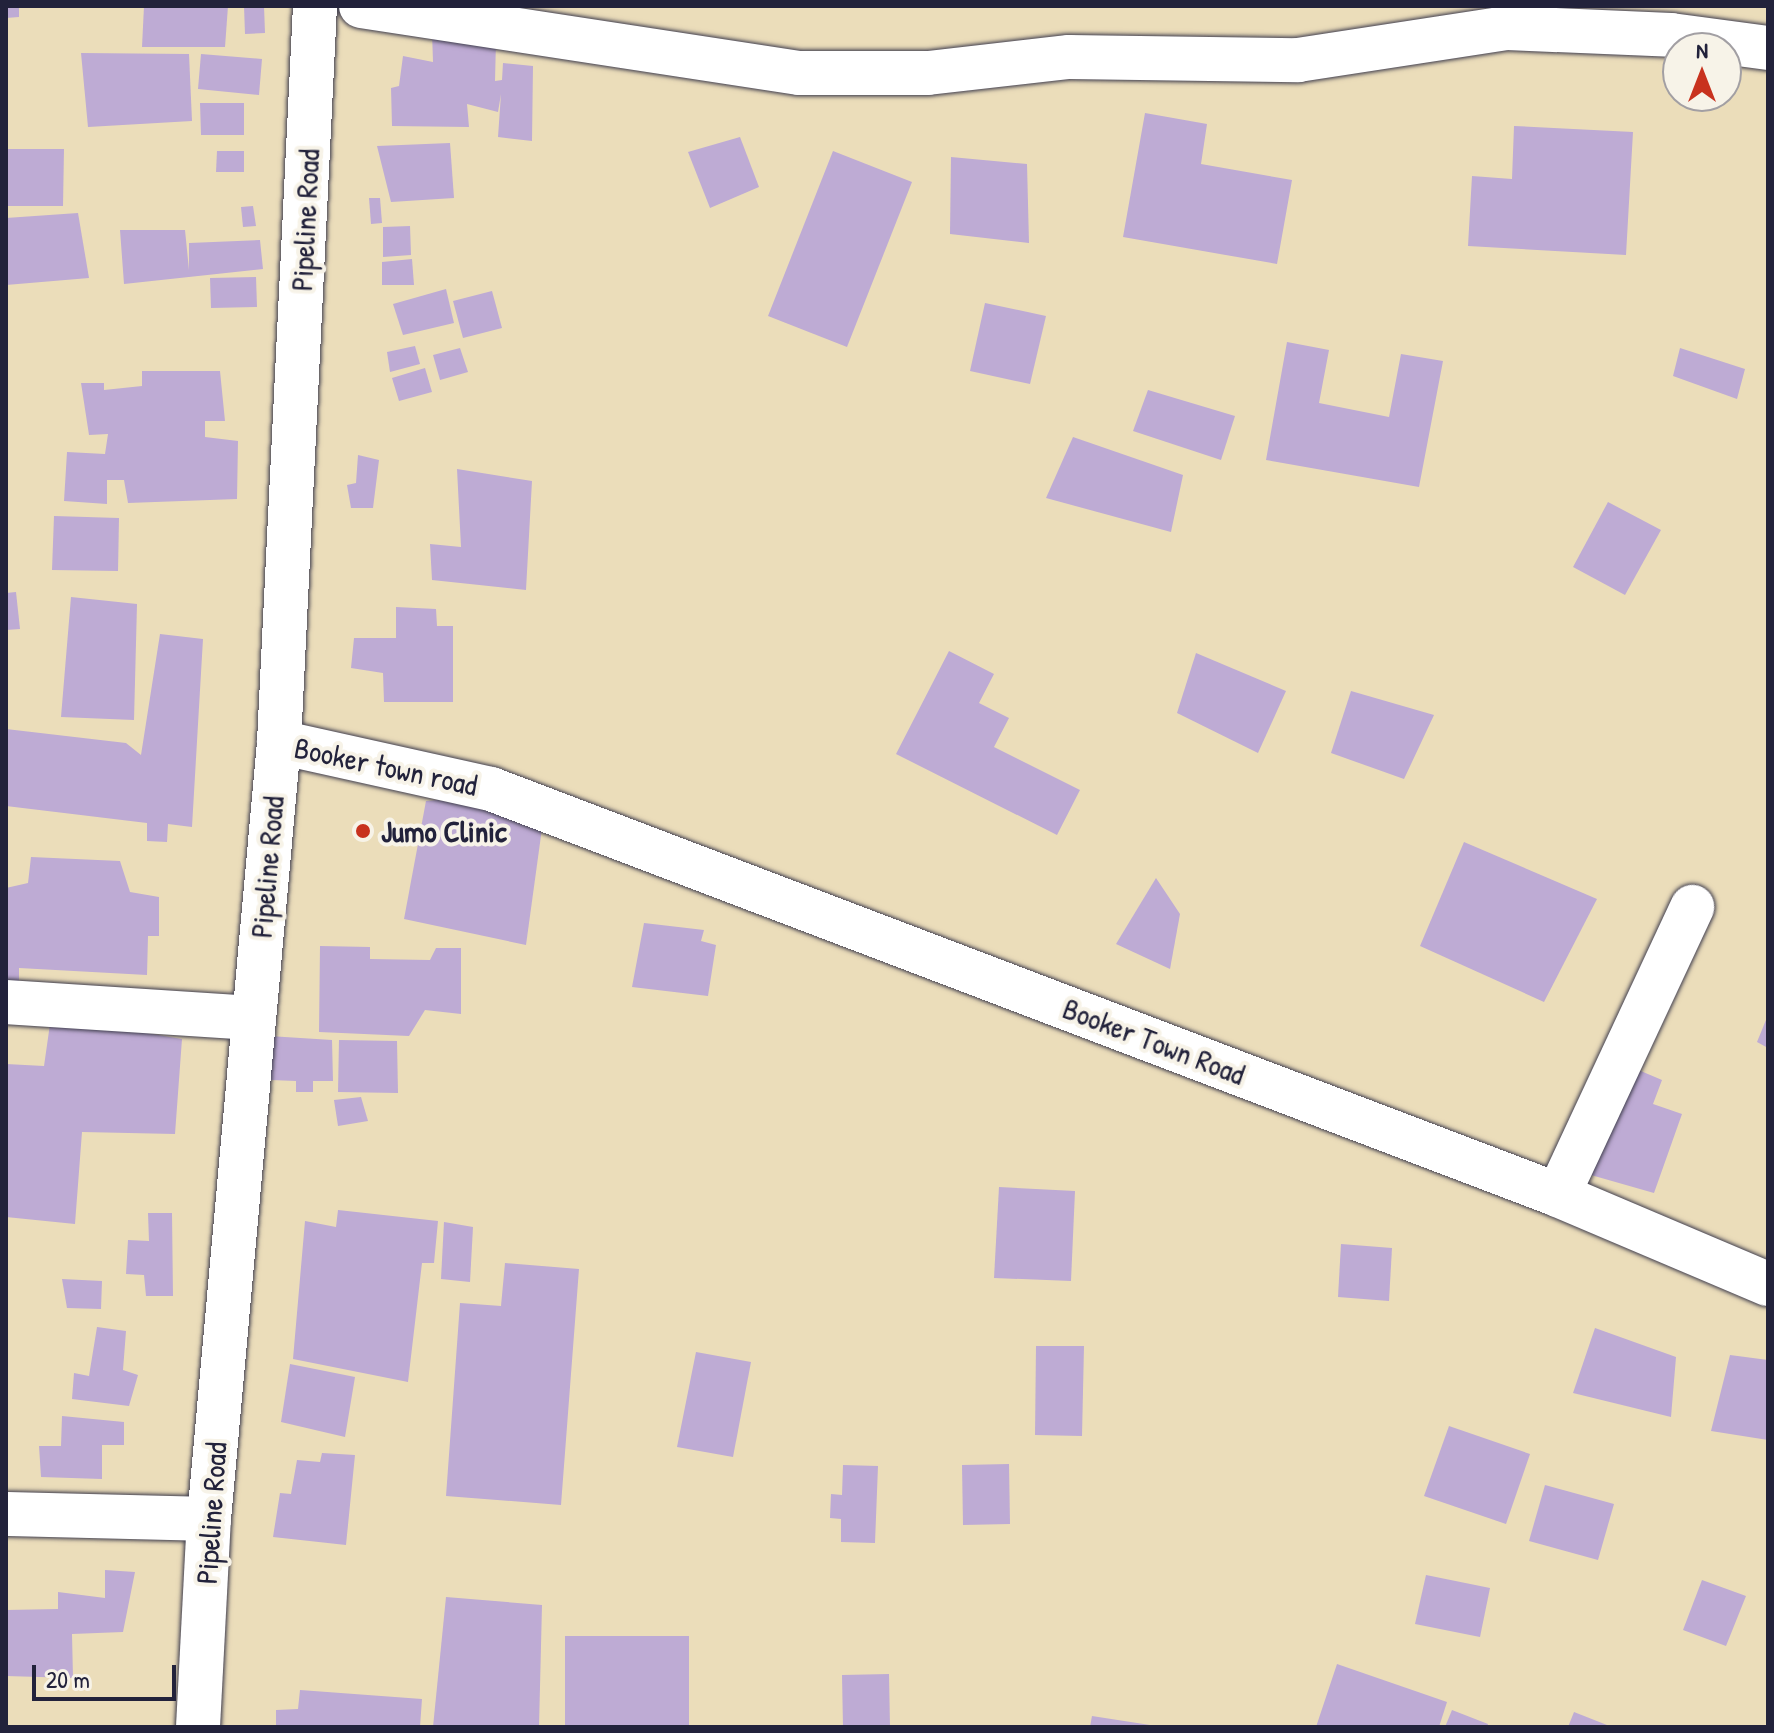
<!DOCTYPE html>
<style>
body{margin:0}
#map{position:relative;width:1774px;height:1733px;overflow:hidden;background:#ebddba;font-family:"Patrick Hand",sans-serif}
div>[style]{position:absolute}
.building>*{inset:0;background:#beabd4}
.roads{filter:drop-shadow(0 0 2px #403e4e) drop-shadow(0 0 2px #403e4e)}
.minor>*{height:44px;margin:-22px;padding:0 22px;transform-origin:22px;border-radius:22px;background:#fff}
.dots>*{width:22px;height:22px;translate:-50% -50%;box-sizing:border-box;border:4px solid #f7f3e8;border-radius:50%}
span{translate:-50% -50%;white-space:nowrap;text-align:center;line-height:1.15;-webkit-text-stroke:8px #f7f3e8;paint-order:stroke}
.street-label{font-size:30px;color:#22223b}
.poi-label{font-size:30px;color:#22223b;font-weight:700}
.left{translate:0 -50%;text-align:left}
.frame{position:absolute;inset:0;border:8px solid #22223b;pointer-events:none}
.north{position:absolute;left:1662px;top:32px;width:80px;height:80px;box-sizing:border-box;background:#f7f3e8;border:2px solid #a29fa3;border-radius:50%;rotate:0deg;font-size:22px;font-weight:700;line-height:32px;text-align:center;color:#22223b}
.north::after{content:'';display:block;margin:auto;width:28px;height:36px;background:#c8321e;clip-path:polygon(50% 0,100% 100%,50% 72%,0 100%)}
.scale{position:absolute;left:32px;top:1665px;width:144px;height:36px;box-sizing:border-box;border:4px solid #22223b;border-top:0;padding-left:10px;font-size:24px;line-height:28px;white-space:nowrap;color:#22223b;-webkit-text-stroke:6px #f7f3e8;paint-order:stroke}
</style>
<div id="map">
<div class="building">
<div style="clip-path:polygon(6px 6px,19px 6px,19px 17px,6px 18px)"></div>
<div style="clip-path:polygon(144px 6px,228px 6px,225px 47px,142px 47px)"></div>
<div style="clip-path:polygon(244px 6px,264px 6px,265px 33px,245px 34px)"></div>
<div style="clip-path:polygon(432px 32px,496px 41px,495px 81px,502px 80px,503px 63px,533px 66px,532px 141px,498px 137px,501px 94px,498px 112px,467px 104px,469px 127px,392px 126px,391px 88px,399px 86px,403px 56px,433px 62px)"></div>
<div style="clip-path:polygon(81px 53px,189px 54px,192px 121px,88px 127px)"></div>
<div style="clip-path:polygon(201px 54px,262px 59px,259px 95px,198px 89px)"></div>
<div style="clip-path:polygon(200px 103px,244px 103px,244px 135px,201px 135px)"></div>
<div style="clip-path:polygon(1145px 113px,1207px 124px,1201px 164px,1292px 180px,1277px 264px,1123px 237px)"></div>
<div style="clip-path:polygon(1514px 126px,1633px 132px,1626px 255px,1468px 246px,1472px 176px,1512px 179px)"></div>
<div style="clip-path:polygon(740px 137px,759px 187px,710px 208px,688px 152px)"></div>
<div style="clip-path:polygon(450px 143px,454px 198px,391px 202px,377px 146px)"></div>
<div style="clip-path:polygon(8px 149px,64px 149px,63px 206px,7px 206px)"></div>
<div style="clip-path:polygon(217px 151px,244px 151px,244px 172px,216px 172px)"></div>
<div style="clip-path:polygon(833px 151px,912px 182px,847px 347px,768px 316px)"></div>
<div style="clip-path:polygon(951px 157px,1027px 164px,1029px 243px,950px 234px)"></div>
<div style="clip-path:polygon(369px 198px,380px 198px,382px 223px,371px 224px)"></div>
<div style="clip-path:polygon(253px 206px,256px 226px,243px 227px,241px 207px)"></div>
<div style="clip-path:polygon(78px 213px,89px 278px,6px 285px,6px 218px)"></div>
<div style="clip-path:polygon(410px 226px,411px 255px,383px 257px,383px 227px)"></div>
<div style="clip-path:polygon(120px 230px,185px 230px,189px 270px,189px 243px,260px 240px,263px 269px,124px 284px)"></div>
<div style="clip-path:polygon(412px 259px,414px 285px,382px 285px,382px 262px)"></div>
<div style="clip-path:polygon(256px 277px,257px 307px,211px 308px,210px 278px)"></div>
<div style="clip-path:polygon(446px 289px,454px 323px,403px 335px,393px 304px)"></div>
<div style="clip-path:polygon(492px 291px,502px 328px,463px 338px,453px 301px)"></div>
<div style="clip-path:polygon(985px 303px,1046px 316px,1030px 384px,970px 371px)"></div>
<div style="clip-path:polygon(1287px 342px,1329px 350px,1319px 403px,1389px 417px,1401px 354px,1443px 361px,1419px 487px,1266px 460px)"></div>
<div style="clip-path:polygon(415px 346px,420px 364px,390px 372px,387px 352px)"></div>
<div style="clip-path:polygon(460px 348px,468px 372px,440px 380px,433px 355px)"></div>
<div style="clip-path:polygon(1680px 348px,1745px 369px,1737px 399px,1673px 376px)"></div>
<div style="clip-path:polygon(425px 368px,432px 392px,399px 401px,392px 378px)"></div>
<div style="clip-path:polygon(142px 371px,220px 371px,225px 421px,205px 421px,205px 437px,238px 441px,237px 499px,128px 503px,124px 480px,107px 480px,107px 504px,64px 501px,67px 452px,105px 454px,108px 434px,89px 435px,81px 383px,104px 383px,104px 390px,142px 386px)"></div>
<div style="clip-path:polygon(1148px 390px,1235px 416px,1221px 460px,1133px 431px)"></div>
<div style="clip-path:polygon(1073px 437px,1183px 475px,1171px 532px,1046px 498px)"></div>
<div style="clip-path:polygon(358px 455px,379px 460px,373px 508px,351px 508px,347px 485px,356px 483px)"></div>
<div style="clip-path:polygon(457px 469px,532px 481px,526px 590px,432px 580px,430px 544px,461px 547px)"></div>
<div style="clip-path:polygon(1608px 502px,1661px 530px,1625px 595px,1573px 567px)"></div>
<div style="clip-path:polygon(54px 516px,119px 518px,118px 571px,52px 570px)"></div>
<div style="clip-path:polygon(16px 592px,20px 629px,6px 630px,6px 593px)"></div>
<div style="clip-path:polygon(71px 597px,137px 604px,134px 720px,61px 717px)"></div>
<div style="clip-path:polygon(396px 607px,436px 609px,437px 626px,453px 626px,453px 702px,384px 702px,383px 673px,351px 668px,354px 638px,396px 638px)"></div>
<div style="clip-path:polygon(160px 634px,203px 639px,192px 827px,168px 824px,167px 842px,147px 841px,147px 823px,6px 806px,6px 729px,126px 743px,141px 755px)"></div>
<div style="clip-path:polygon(949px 651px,994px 674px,979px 703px,1009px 718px,994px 747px,1080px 790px,1057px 835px,896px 754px)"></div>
<div style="clip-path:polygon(1196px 653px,1286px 691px,1258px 753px,1177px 713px)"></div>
<div style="clip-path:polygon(1351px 691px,1434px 715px,1404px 779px,1331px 753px)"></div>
<div style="clip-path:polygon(438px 800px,543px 821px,526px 945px,404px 919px,426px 801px)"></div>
<div style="clip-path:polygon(1464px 842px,1597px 899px,1544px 1002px,1420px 946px)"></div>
<div style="clip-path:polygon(31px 857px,120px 861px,130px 892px,159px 897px,159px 936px,148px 936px,147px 975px,19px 968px,19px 983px,6px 981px,6px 888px,28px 883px)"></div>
<div style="clip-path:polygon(1156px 878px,1180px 914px,1170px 969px,1116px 944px)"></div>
<div style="clip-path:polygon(644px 923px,704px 930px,701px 941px,716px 945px,708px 996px,632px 987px)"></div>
<div style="clip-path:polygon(320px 946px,370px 947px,370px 959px,430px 960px,436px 948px,461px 948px,461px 1014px,425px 1010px,409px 1036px,319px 1032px)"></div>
<div style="clip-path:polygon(1768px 1015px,1768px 1048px,1757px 1042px)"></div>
<div style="clip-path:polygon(51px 1017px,182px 1039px,175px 1134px,82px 1132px,75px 1224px,6px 1217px,6px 1064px,44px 1066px)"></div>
<div style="clip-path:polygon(269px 1036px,332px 1040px,333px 1081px,313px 1081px,313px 1092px,296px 1092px,296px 1081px,271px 1080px)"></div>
<div style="clip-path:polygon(339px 1040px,397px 1041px,398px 1093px,338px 1092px)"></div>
<div style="clip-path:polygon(1629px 1066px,1662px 1080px,1653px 1104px,1682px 1114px,1654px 1193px,1577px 1171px)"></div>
<div style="clip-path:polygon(361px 1097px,368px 1121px,338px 1126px,334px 1100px)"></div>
<div style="clip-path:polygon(999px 1187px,1075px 1191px,1071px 1281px,994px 1278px)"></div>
<div style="clip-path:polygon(338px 1210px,438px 1221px,434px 1263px,422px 1263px,408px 1382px,293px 1359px,305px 1221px,336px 1227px)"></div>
<div style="clip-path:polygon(148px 1213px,172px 1213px,173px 1296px,146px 1296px,144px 1275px,126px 1274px,128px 1240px,149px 1241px)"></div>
<div style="clip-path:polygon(444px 1222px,473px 1227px,470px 1282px,441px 1279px)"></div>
<div style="clip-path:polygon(1341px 1244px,1392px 1248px,1389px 1301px,1338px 1297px)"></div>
<div style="clip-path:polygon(505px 1263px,579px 1269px,561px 1505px,446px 1496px,460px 1303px,501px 1306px)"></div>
<div style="clip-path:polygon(62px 1279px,102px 1281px,101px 1309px,67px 1308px)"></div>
<div style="clip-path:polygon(97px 1327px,126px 1331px,123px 1370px,138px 1375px,129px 1406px,72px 1399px,74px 1373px,89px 1376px)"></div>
<div style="clip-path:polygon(1595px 1328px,1676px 1357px,1671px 1417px,1573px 1393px)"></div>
<div style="clip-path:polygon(1036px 1346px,1084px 1346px,1082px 1436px,1035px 1435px)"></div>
<div style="clip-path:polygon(696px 1352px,751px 1362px,733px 1457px,677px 1447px)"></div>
<div style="clip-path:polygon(1730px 1355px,1768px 1360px,1768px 1440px,1711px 1431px)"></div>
<div style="clip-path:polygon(290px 1364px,355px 1377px,345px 1437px,281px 1422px)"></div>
<div style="clip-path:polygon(62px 1416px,124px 1422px,124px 1445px,102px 1445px,102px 1479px,41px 1477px,39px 1446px,61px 1446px)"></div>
<div style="clip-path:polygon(1449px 1426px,1530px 1454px,1506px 1524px,1424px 1496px)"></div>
<div style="clip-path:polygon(322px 1453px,355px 1455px,346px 1545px,273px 1537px,280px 1493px,291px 1494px,297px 1460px,320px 1462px)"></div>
<div style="clip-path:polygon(1009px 1464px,1010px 1524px,963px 1525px,962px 1465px)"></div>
<div style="clip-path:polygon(843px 1465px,878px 1466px,875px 1543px,841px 1542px,841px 1519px,830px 1518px,831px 1494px,842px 1495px)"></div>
<div style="clip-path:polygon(1545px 1485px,1614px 1504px,1598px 1560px,1529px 1541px)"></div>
<div style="clip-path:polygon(105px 1570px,135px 1572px,123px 1632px,72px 1634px,73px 1678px,6px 1676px,6px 1610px,58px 1609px,58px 1592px,105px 1598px)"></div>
<div style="clip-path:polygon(1426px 1575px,1490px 1588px,1480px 1637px,1415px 1624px)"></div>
<div style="clip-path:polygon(1702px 1580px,1746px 1596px,1726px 1646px,1683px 1630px)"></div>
<div style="clip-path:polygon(446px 1597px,542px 1605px,539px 1727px,433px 1727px)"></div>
<div style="clip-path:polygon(565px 1636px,689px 1636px,689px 1727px,565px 1727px)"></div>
<div style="clip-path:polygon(1337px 1664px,1447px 1702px,1439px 1727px,1316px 1727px)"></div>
<div style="clip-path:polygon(889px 1674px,890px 1727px,843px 1727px,842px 1675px)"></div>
<div style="clip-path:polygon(300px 1690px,422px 1699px,420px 1727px,276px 1727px,276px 1710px,298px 1709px)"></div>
<div style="clip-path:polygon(1452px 1710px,1488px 1724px,1487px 1727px,1445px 1727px)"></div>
<div style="clip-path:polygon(1574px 1712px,1612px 1727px,1568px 1727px)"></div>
<div style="clip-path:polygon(1092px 1716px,1150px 1725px,1150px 1727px,1090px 1727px)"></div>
</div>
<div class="roads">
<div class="minor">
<div style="left:361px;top:6px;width:443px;rotate:8.7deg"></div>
<div style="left:799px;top:73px;width:129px"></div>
<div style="left:928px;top:73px;width:142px;rotate:-6.5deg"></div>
<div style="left:1069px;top:57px;width:229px;rotate:0.8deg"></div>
<div style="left:1298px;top:60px;width:211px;rotate:-8.7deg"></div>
<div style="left:1507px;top:28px;width:164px;rotate:2.4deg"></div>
<div style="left:1671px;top:35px;width:98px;rotate:7.6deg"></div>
<div style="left:279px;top:742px;width:217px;rotate:12.5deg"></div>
<div style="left:491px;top:789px;width:1142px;rotate:20.83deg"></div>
<div style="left:1558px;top:1195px;width:228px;rotate:23deg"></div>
<div style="left:6px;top:1002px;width:248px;rotate:3.7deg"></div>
<div style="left:1558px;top:1195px;width:318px;rotate:-65deg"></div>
<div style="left:6px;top:1514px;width:203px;rotate:1.4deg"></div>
<div style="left:198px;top:1727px;width:208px;rotate:-87deg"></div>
<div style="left:209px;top:1519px;width:780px;rotate:-84.85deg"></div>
<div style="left:279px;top:742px;width:737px;rotate:-87.2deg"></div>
</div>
</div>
<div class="dots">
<div style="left:363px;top:831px;background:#c8321e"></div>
</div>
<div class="street-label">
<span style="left:305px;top:220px;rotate:-87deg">Pipeline Road</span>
<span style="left:386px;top:766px;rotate:12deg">Booker town road</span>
<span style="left:267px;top:867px;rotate:-85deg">Pipeline Road</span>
<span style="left:1154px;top:1041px;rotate:21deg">Booker Town Road</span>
<span style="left:211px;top:1513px;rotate:-86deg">Pipeline Road</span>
</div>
<div class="poi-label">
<span class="left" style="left:381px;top:831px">Jumo Clinic</span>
</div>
<div class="frame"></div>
<div class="north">N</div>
<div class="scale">20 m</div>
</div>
